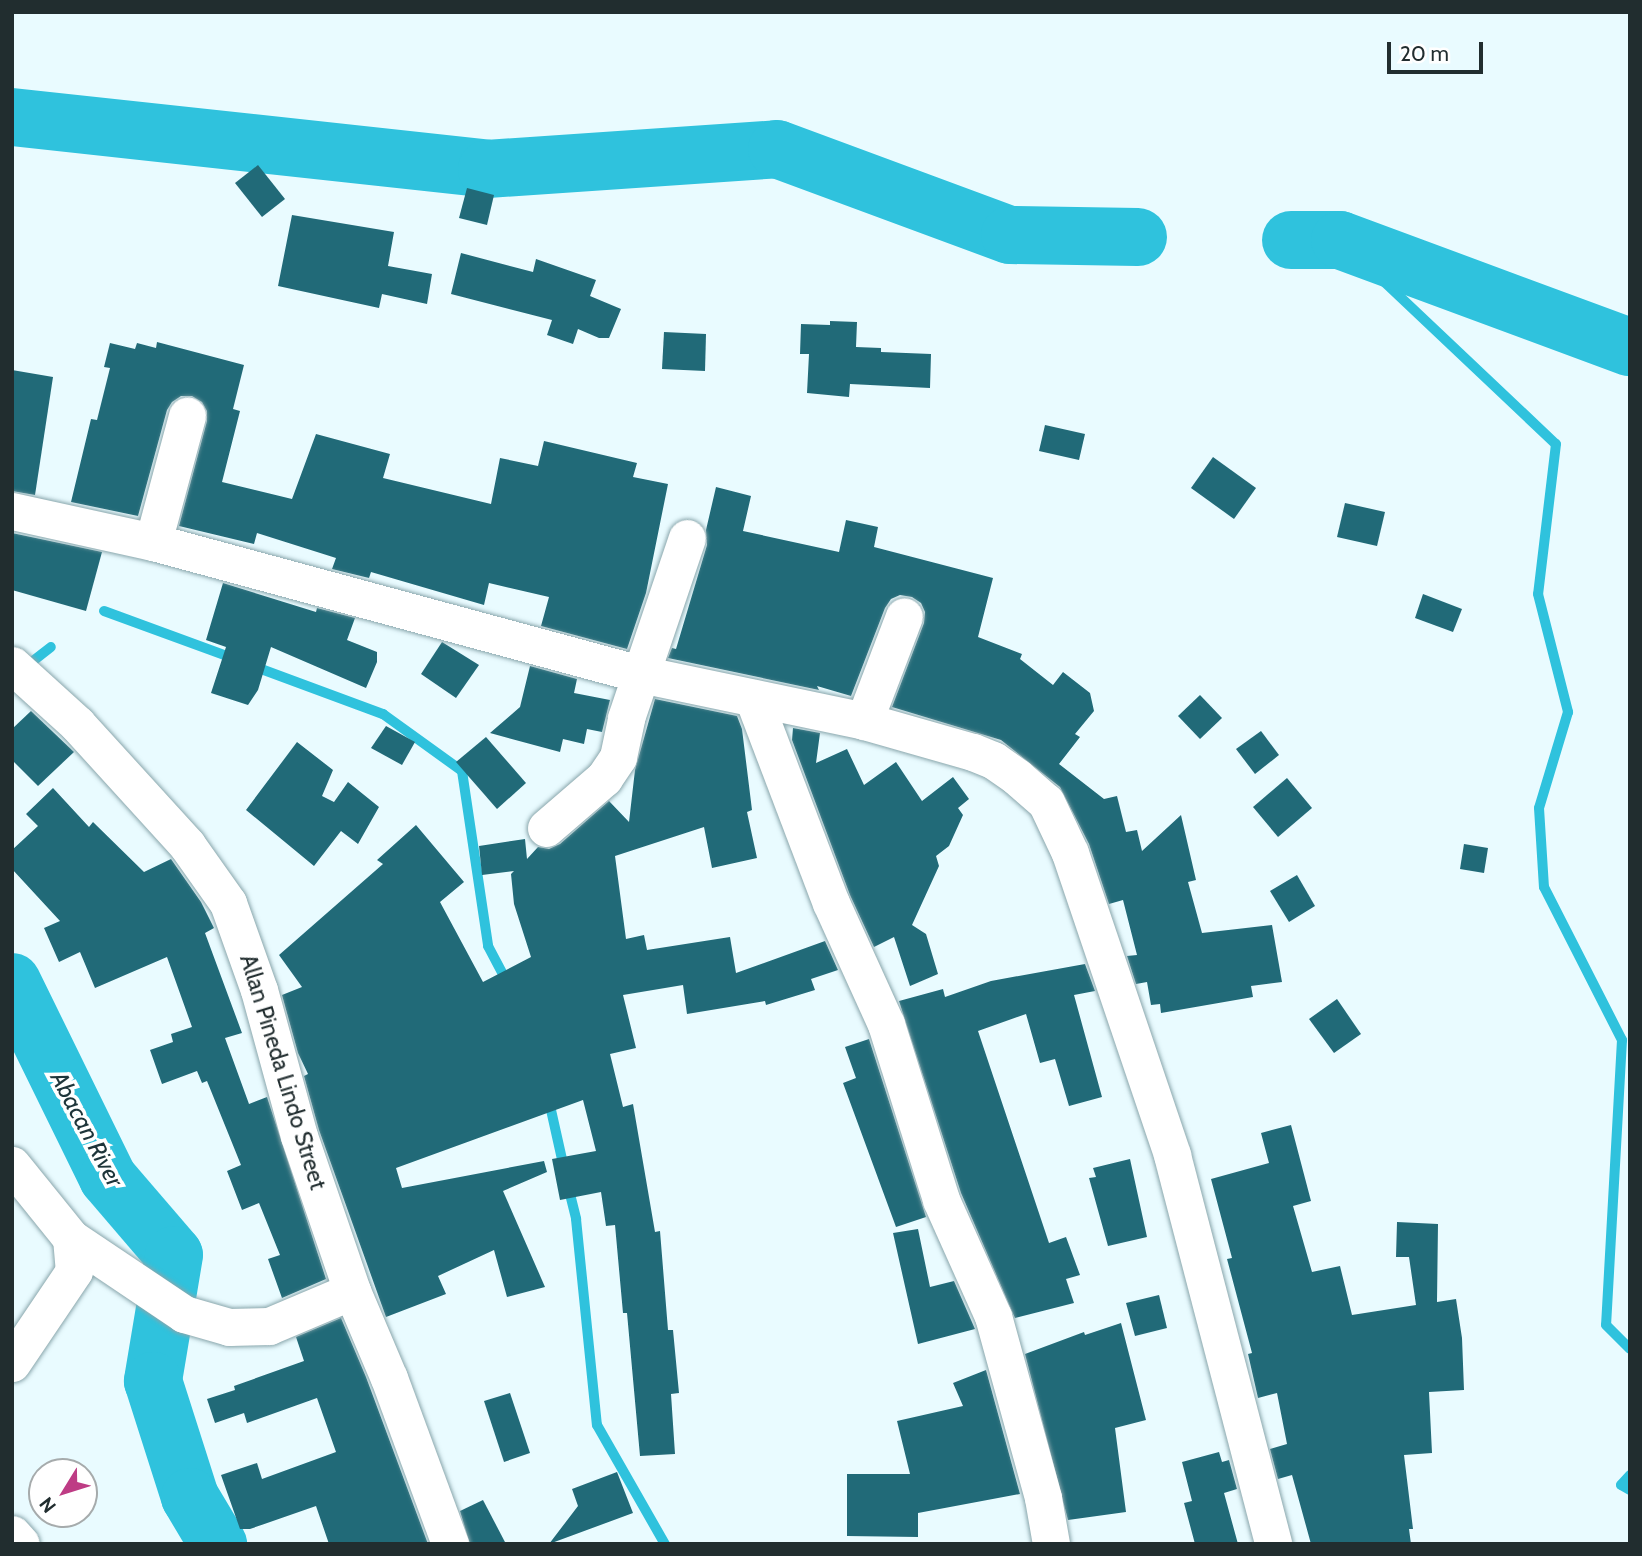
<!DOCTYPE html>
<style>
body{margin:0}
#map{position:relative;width:1642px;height:1556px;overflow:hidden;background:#e9fbff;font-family:Cabin,sans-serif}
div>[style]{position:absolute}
.stream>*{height:10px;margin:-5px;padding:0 5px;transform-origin:5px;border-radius:5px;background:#2fc2dd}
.river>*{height:58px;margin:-29px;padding:0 29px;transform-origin:29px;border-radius:29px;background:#2fc2dd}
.building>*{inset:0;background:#216a78}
.roads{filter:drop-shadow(0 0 2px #89a6ac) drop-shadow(0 0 2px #89a6ac)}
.minor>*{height:37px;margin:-18.5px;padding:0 18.5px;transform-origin:18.5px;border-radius:18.5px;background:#fff}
span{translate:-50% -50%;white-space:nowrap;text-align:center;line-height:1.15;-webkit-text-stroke:7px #fff;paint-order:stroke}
.street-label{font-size:23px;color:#212d2f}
.water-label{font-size:24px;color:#1e353a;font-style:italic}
.frame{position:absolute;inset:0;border:14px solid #212d2f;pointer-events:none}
.north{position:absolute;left:28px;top:1458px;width:70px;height:70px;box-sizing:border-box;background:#fff;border:2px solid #a6abac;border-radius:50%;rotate:232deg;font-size:19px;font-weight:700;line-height:28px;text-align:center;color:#212d2f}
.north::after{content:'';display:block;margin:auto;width:24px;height:32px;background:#be3c85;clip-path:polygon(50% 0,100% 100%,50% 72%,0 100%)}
.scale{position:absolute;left:1387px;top:42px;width:96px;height:32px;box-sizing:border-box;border:4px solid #212d2f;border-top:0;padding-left:9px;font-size:21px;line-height:24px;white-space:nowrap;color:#212d2f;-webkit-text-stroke:5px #fff;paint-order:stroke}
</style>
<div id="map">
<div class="stream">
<div style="left:1340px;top:240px;width:297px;rotate:43.4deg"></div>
<div style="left:1556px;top:444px;width:151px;rotate:96.8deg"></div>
<div style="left:1538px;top:594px;width:122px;rotate:75.7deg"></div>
<div style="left:1568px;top:712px;width:100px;rotate:106.8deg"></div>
<div style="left:1539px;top:808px;width:79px;rotate:86.4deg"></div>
<div style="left:1544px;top:887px;width:172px;rotate:63deg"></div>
<div style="left:1622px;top:1040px;width:285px;rotate:93.2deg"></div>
<div style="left:1606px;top:1325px;width:34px;rotate:45deg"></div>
<div style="left:104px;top:611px;width:140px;rotate:20.1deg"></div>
<div style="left:253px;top:666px;width:139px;rotate:20.3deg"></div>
<div style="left:383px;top:714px;width:97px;rotate:35.8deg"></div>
<div style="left:462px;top:771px;width:177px;rotate:81.5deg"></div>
<div style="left:488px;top:946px;width:41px;rotate:62.2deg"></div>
<div style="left:24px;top:668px;width:34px;rotate:-38deg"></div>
<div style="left:549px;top:1101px;width:69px;rotate:77.4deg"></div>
<div style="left:568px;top:1186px;width:34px;rotate:76deg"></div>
<div style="left:576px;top:1219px;width:207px;rotate:84.2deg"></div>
<div style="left:597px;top:1425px;width:137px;rotate:60.3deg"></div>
<div style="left:1630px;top:1475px;width:13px;rotate:132deg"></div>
<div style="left:1621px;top:1485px;width:10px;rotate:29deg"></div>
</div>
<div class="river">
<div style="left:12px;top:117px;width:478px;rotate:6.2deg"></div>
<div style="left:487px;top:169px;width:291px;rotate:-3.9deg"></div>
<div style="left:777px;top:149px;width:248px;rotate:20.3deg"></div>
<div style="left:1010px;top:235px;width:128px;rotate:0.9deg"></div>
<div style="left:1291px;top:240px;width:49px"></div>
<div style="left:1340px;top:240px;width:309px;rotate:20.3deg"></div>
<div style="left:12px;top:982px;width:218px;rotate:63.9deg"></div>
<div style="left:108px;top:1178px;width:101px;rotate:49.4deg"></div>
<div style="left:174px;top:1255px;width:128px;rotate:99.5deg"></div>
<div style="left:153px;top:1381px;width:122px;rotate:72.3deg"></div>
<div style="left:190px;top:1497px;width:55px;rotate:59.2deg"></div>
</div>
<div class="building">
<div style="clip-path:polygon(258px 165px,285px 199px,262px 217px,235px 183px)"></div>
<div style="clip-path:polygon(467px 188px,494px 195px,487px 225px,459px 218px)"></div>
<div style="clip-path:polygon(292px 215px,394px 232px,388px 266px,432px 274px,427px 304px,382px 294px,379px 308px,278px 286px)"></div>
<div style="clip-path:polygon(461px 253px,533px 272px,536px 259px,596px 280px,590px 296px,621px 309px,609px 338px,599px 338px,578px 329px,573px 344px,547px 335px,552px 320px,451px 294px)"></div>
<div style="clip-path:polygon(830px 321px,857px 322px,856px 347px,881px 348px,881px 352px,931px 354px,930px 388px,850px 384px,849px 397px,807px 393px,809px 354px,800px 354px,801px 324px,830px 325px)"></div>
<div style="clip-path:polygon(664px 332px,706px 334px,705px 371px,662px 369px)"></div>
<div style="clip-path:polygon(157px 342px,244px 365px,233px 409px,240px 411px,222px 482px,292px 499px,316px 434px,390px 454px,383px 478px,491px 504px,500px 458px,538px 466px,544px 441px,637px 463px,633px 477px,668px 484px,646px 593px,627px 649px,541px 626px,549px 597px,489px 583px,484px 605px,371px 572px,369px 578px,332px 569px,336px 558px,257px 533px,254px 544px,179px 526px,207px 421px,207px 411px,202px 402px,192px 396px,181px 396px,172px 402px,167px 410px,138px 516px,71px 502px,91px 419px,97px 420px,110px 368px,104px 367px,110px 343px,135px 349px,137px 343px,156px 348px)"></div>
<div style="clip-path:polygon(12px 370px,53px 377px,35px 495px,12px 491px)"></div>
<div style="clip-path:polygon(1045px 425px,1085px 434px,1079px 460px,1039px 451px)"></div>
<div style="clip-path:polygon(1213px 457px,1256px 488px,1234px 519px,1191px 488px)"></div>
<div style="clip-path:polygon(716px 487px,751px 496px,743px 531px,839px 552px,846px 520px,878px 527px,874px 547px,993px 578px,978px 637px,1022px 654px,1020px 659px,1053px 685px,1063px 672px,1090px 693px,1094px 711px,1075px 734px,1080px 737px,1059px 764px,1104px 799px,1117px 796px,1126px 832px,1137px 830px,1142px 851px,1181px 815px,1196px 880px,1188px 882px,1202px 933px,1272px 925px,1282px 982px,1251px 986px,1253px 997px,1161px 1013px,1160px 1004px,1151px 1005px,1147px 982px,1136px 984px,1127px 956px,1137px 955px,1123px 900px,1109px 904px,1089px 844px,1060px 787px,1001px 740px,892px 707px,924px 623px,925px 612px,921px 603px,912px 597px,900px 595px,891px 599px,885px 608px,851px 696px,817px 686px,819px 690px,668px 658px,672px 648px,676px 649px,707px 545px,706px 530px)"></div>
<div style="clip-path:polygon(1345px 503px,1385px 512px,1377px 546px,1337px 537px)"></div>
<div style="clip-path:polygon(12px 533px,102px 552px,86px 611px,12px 590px)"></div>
<div style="clip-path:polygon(223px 583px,316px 612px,317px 608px,355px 618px,347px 640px,377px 652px,377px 662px,366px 688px,271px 647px,258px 690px,248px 705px,211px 693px,226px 647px,206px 640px)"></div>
<div style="clip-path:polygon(1423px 594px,1462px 609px,1453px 632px,1415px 618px)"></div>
<div style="clip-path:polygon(442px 642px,479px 665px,456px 698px,421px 674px)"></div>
<div style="clip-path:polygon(530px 666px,577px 679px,574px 693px,610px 700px,602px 732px,587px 729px,584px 744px,563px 739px,560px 752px,490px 733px,520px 707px)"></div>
<div style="clip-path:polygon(1200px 695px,1222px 718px,1200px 739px,1178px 716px)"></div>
<div style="clip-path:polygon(655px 699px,737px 716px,742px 729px,752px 810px,747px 812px,757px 858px,712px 868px,704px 827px,615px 856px,626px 939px,644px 935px,647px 950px,730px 937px,736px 973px,825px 941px,838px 970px,811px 979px,815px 990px,766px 1005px,765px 1001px,687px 1014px,683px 985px,623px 995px,636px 1048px,610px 1054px,623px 1107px,633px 1104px,655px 1232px,660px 1231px,668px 1330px,673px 1330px,679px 1393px,671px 1394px,675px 1454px,640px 1456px,627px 1313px,623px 1313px,615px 1225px,606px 1226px,601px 1192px,560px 1200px,552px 1159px,596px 1151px,583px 1100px,396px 1168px,402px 1188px,544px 1161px,547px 1172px,503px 1191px,545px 1287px,507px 1297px,494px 1250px,438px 1276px,446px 1294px,386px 1317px,319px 1130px,304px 1076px,308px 1074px,298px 1053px,282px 995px,302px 987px,279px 955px,383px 864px,377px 860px,416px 825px,464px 882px,440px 902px,483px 982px,531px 957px,514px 904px,511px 874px,514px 871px,482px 875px,479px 846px,525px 839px,527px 859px,538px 847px,549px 849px,560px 844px,609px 801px,629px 822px,635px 770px)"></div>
<div style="clip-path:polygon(31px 711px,74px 752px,38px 786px,12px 760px,12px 729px)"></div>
<div style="clip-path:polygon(386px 726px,415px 742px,402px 765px,371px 748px)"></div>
<div style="clip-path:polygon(793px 728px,820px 733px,816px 763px,847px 749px,864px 785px,896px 762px,922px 801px,953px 777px,969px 799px,958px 808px,963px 815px,949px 846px,936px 856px,939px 866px,912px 925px,926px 934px,938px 974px,910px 986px,894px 937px,874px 947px,850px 895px,792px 740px)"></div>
<div style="clip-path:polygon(1261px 731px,1279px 755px,1255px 774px,1236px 749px)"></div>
<div style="clip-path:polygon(486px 737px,526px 783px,497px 809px,456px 762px)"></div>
<div style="clip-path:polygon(297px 742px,333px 770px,322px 796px,334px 802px,348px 782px,379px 807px,358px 844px,341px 831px,314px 866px,246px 810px)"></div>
<div style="clip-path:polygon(1287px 778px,1312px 808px,1278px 837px,1253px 807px)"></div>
<div style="clip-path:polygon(53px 788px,89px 827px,93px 822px,144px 872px,171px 859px,201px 902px,214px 928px,205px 933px,242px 1033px,225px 1038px,249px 1104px,267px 1097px,326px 1279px,282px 1298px,268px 1259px,280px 1255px,259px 1203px,242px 1210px,227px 1171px,241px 1165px,207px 1081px,202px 1083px,197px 1071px,162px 1084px,150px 1050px,173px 1042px,171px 1034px,192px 1027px,167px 957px,95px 988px,80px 952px,59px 962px,44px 928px,60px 921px,12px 869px,12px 850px,38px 826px,26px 814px)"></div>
<div style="clip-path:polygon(1464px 844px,1488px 848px,1484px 873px,1460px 869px)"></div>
<div style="clip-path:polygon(1297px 875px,1315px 906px,1289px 922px,1270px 891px)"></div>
<div style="clip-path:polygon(1085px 964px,1095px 991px,1074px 995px,1102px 1097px,1069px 1106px,1055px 1059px,1040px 1063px,1026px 1014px,978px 1031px,1049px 1243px,1066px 1237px,1080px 1275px,1066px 1279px,1074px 1303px,1015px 1318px,961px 1193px,899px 1001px,943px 989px,945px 997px,991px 981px)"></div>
<div style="clip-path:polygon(1337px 999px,1361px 1034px,1334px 1053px,1309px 1019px)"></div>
<div style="clip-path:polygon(869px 1039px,926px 1217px,896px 1227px,843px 1083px,856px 1078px,845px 1047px)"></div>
<div style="clip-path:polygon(1291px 1125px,1311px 1201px,1293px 1206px,1312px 1272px,1340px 1266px,1352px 1315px,1416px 1305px,1409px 1257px,1396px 1257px,1397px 1222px,1438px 1224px,1437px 1302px,1456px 1299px,1462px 1338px,1464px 1390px,1429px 1392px,1432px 1453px,1404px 1455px,1413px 1529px,1409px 1529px,1411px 1544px,1311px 1544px,1292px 1475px,1278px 1479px,1270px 1449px,1287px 1444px,1277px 1393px,1258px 1398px,1248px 1354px,1252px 1353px,1227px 1259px,1232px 1258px,1211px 1179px,1269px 1163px,1261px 1133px)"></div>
<div style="clip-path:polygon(1130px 1159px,1147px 1237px,1108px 1246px,1089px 1178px,1096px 1177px,1093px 1168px)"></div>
<div style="clip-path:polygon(918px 1229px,930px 1287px,954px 1281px,975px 1329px,918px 1344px,893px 1233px)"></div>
<div style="clip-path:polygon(1159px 1295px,1167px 1328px,1135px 1336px,1126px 1303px)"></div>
<div style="clip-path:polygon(341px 1318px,366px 1377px,428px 1544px,329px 1544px,316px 1506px,250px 1529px,240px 1529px,221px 1475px,257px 1463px,262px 1479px,336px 1452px,317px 1398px,247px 1423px,244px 1413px,215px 1423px,207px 1399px,235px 1390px,234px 1386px,304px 1361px,296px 1337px)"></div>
<div style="clip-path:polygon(1121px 1323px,1146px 1420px,1115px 1428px,1126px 1512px,1068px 1520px,1025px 1354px,1084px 1332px,1085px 1335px)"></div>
<div style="clip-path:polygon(986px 1370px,1020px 1494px,918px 1513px,918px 1537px,847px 1536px,847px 1474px,910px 1474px,897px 1421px,963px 1406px,953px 1383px)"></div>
<div style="clip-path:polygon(510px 1393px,530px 1453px,504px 1462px,484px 1401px)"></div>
<div style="clip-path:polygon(1219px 1452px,1222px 1462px,1229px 1460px,1237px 1489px,1224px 1493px,1238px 1544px,1195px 1544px,1184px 1503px,1192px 1501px,1182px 1462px)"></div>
<div style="clip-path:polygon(617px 1472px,633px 1513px,549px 1544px,578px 1506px,572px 1489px)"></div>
<div style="clip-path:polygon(483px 1500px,506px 1544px,470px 1544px,460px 1511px)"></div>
</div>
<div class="roads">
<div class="minor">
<div style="left:12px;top:511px;width:144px;rotate:12.4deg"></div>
<div style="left:153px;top:542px;width:505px;rotate:15.17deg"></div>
<div style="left:640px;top:674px;width:229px;rotate:11.8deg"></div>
<div style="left:864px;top:721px;width:113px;rotate:15.9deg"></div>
<div style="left:973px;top:752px;width:22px;rotate:22deg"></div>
<div style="left:993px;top:760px;width:29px;rotate:35deg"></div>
<div style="left:1017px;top:777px;width:38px;rotate:41deg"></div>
<div style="left:1046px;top:802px;width:56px;rotate:64.8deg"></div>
<div style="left:1070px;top:853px;width:319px;rotate:71.3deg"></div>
<div style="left:1172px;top:1155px;width:402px;rotate:75.4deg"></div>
<div style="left:153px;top:542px;width:131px;rotate:-74.9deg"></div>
<div style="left:12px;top:665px;width:88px;rotate:42.2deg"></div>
<div style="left:77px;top:724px;width:164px;rotate:47.7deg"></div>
<div style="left:187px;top:845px;width:71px;rotate:54.7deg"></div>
<div style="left:228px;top:903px;width:92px;rotate:70.4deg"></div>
<div style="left:259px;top:990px;width:151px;rotate:74.7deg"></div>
<div style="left:299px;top:1136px;width:164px;rotate:71.1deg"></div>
<div style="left:352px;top:1291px;width:95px;rotate:67deg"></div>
<div style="left:389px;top:1378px;width:177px;rotate:69.8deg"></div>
<div style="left:753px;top:698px;width:219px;rotate:69.2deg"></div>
<div style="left:831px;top:903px;width:133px;rotate:65.6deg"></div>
<div style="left:886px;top:1024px;width:184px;rotate:72.6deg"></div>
<div style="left:941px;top:1200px;width:127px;rotate:65.9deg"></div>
<div style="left:993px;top:1316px;width:189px;rotate:74.6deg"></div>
<div style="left:1043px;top:1498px;width:47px;rotate:80.1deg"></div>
<div style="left:864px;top:721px;width:112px;rotate:-69.1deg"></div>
<div style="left:546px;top:828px;width:77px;rotate:-40.8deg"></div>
<div style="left:604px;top:778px;width:25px;rotate:-56deg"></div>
<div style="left:618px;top:757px;width:40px;rotate:-78deg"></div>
<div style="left:626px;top:718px;width:190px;rotate:-71.3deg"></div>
<div style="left:12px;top:1165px;width:94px;rotate:51.1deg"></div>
<div style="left:71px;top:1238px;width:33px;rotate:85deg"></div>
<div style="left:74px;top:1271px;width:111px;rotate:124deg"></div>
<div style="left:71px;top:1238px;width:136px;rotate:33.9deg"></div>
<div style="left:184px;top:1314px;width:47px;rotate:16.1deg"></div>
<div style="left:229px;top:1327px;width:40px;rotate:-1.4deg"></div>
<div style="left:269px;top:1326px;width:90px;rotate:-22.9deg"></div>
<div style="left:12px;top:1534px;width:13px;rotate:48deg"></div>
</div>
</div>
<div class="street-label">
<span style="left:283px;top:1072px;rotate:73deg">Allan Pineda Lindo Street</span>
</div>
<div class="water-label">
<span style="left:87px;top:1129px;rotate:62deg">Abacan River</span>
</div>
<div class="frame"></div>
<div class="north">N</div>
<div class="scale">20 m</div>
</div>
